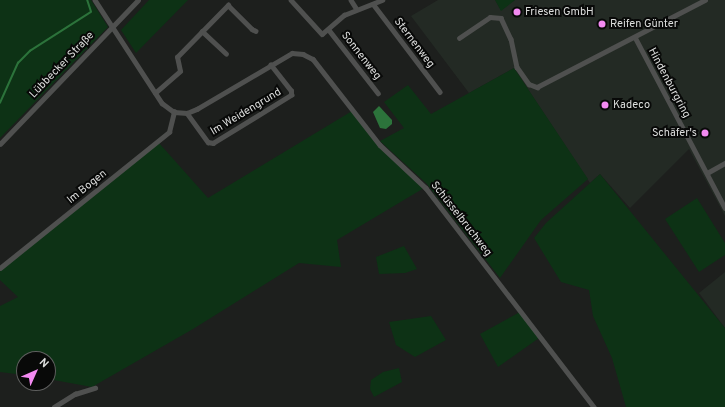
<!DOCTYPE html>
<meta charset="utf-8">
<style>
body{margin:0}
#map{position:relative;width:725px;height:407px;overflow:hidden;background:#1d1f1d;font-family:Overpass,sans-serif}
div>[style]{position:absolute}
.built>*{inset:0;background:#232a24}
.green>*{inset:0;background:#0d3215}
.water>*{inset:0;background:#2c733b}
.stream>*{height:1.5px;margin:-0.75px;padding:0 0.75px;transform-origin:0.75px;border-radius:0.75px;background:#2c733b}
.minor>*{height:4.5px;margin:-2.25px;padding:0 2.25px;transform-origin:2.25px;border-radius:2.25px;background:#4f504f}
.dots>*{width:11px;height:11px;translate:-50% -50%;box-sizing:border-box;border:2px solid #080908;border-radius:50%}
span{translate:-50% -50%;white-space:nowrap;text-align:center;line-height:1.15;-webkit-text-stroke:4px #080908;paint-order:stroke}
.poi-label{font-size:11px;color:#dddedd}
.left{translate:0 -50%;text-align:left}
.right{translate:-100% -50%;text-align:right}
.street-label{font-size:11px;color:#dddedd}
.north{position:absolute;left:16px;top:351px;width:40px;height:40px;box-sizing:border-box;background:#080908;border:1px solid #5d5e5d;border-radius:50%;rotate:45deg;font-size:11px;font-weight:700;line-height:16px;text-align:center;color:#dddedd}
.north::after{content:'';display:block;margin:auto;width:14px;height:18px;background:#f38af1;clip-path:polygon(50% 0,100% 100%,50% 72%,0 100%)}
</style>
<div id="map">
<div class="built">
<div style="clip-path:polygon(438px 0,495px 0,501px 10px,515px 0,725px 0,725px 216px,689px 149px,630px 208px,600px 174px,590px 183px,514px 68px,469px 93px,411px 16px)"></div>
<div style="clip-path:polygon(725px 272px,725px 328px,699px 293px)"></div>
</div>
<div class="green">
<div style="clip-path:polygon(0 0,91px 0,108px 27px,0 138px)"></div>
<div style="clip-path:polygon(149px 0,188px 0,136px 53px,121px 30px)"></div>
<div style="clip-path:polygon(495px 0,515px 0,501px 11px)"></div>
<div style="clip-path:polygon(514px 68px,588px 179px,541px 220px,500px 278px,427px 184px,380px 141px,404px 128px,384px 102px,408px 85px,431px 114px)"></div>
<div style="clip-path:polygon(352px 111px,377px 143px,424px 188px,337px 240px,341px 267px,299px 263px,193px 329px,92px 387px,48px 379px,48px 359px,24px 359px,24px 375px,0 372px,0 306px,18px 297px,0 280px,0 271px,159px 143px,208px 198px)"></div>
<div style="clip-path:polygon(600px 174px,725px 328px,725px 407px,626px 407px,612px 358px,593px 316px,589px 290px,561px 282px,534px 238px,546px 223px)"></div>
<div style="clip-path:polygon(697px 198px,725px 243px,725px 255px,699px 272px,665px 219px)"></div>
<div style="clip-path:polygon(404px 246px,417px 269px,405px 273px,379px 274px,376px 257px)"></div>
<div style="clip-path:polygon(520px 312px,539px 338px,498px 367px,480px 334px)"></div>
<div style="clip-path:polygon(431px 316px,446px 340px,415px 357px,396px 345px,389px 322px)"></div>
<div style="clip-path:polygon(399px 368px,402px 382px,374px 397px,370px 389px,371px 380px,383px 372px)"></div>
</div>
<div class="water">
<div style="clip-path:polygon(379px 106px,392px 120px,392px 124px,386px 129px,380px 128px,373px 112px)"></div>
</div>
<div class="stream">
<div style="left:0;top:103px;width:44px;rotate:-65.8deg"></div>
<div style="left:18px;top:63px;width:17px;rotate:-45deg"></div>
<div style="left:30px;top:51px;width:72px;rotate:-32.6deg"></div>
<div style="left:91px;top:12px;width:13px;rotate:-108deg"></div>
</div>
<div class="minor">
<div style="left:95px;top:0;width:123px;rotate:57deg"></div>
<div style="left:162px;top:103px;width:15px;rotate:37deg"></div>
<div style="left:174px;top:112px;width:13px;rotate:4deg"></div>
<div style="left:187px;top:113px;width:11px;rotate:-22deg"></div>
<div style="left:197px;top:109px;width:110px;rotate:-30.5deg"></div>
<div style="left:292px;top:53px;width:11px;rotate:5deg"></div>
<div style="left:303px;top:54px;width:11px;rotate:27deg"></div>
<div style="left:313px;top:59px;width:109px;rotate:52.1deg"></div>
<div style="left:380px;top:145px;width:63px;rotate:43.1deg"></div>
<div style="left:426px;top:188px;width:276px;rotate:52.5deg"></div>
<div style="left:291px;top:0;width:46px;rotate:47.6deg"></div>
<div style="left:322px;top:34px;width:29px;rotate:-41deg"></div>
<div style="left:344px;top:15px;width:41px;rotate:-21.5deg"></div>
<div style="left:351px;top:0;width:9px;rotate:58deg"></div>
<div style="left:374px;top:5px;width:109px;rotate:52.8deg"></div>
<div style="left:329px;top:30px;width:80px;rotate:52.1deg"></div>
<div style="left:202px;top:31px;width:33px;rotate:43deg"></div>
<div style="left:635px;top:37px;width:193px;rotate:62.2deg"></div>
<div style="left:459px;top:38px;width:37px;rotate:-34deg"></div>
<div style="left:490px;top:17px;width:11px;rotate:5deg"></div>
<div style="left:501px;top:18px;width:23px;rotate:65deg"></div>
<div style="left:511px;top:39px;width:29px;rotate:78deg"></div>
<div style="left:517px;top:67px;width:21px;rotate:55deg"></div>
<div style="left:529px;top:84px;width:9px;rotate:21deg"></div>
<div style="left:537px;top:87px;width:189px;rotate:-27.4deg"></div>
<div style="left:155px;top:93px;width:33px;rotate:-41deg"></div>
<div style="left:180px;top:71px;width:14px;rotate:-102deg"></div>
<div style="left:177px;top:57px;width:73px;rotate:-45.6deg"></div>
<div style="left:228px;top:5px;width:34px;rotate:45deg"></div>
<div style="left:252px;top:29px;width:4px;rotate:27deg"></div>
<div style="left:187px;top:113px;width:36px;rotate:54deg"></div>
<div style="left:208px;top:142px;width:5px;rotate:11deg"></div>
<div style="left:213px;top:143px;width:92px;rotate:-31.6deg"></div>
<div style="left:291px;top:95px;width:4px;rotate:-90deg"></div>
<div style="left:291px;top:91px;width:33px;rotate:-128deg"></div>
<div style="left:0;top:144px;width:199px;rotate:-46.2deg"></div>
<div style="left:707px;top:173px;width:21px;rotate:-29deg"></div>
<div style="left:0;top:268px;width:217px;rotate:-38.8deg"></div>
<div style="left:169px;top:132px;width:21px;rotate:-76deg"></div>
<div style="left:54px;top:407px;width:25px;rotate:-32deg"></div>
<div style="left:75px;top:394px;width:21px;rotate:-17deg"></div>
</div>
<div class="dots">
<div style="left:517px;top:12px;background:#f38af1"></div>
<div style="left:602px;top:24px;background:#f38af1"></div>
<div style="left:605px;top:105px;background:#f38af1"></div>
<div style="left:705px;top:133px;background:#f38af1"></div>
</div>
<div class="poi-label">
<span class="left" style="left:525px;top:12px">Friesen GmbH</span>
<span class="left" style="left:610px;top:24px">Reifen Günter</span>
<span class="left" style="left:613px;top:105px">Kadeco</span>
<span class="right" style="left:697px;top:133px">Schäfer's</span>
</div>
<div class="street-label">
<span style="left:414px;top:43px;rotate:53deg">Sternenweg</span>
<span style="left:361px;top:56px;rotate:52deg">Sonnenweg</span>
<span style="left:62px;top:65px;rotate:-46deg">Lübbecker Straße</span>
<span style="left:669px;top:83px;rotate:62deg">Hindenburgring</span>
<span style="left:246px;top:112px;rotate:-31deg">Im Weidengrund</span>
<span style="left:87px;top:187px;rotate:-39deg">Im Bogen</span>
<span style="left:461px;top:219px;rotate:52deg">Schüsselbruchweg</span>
</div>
<div class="north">N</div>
</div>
